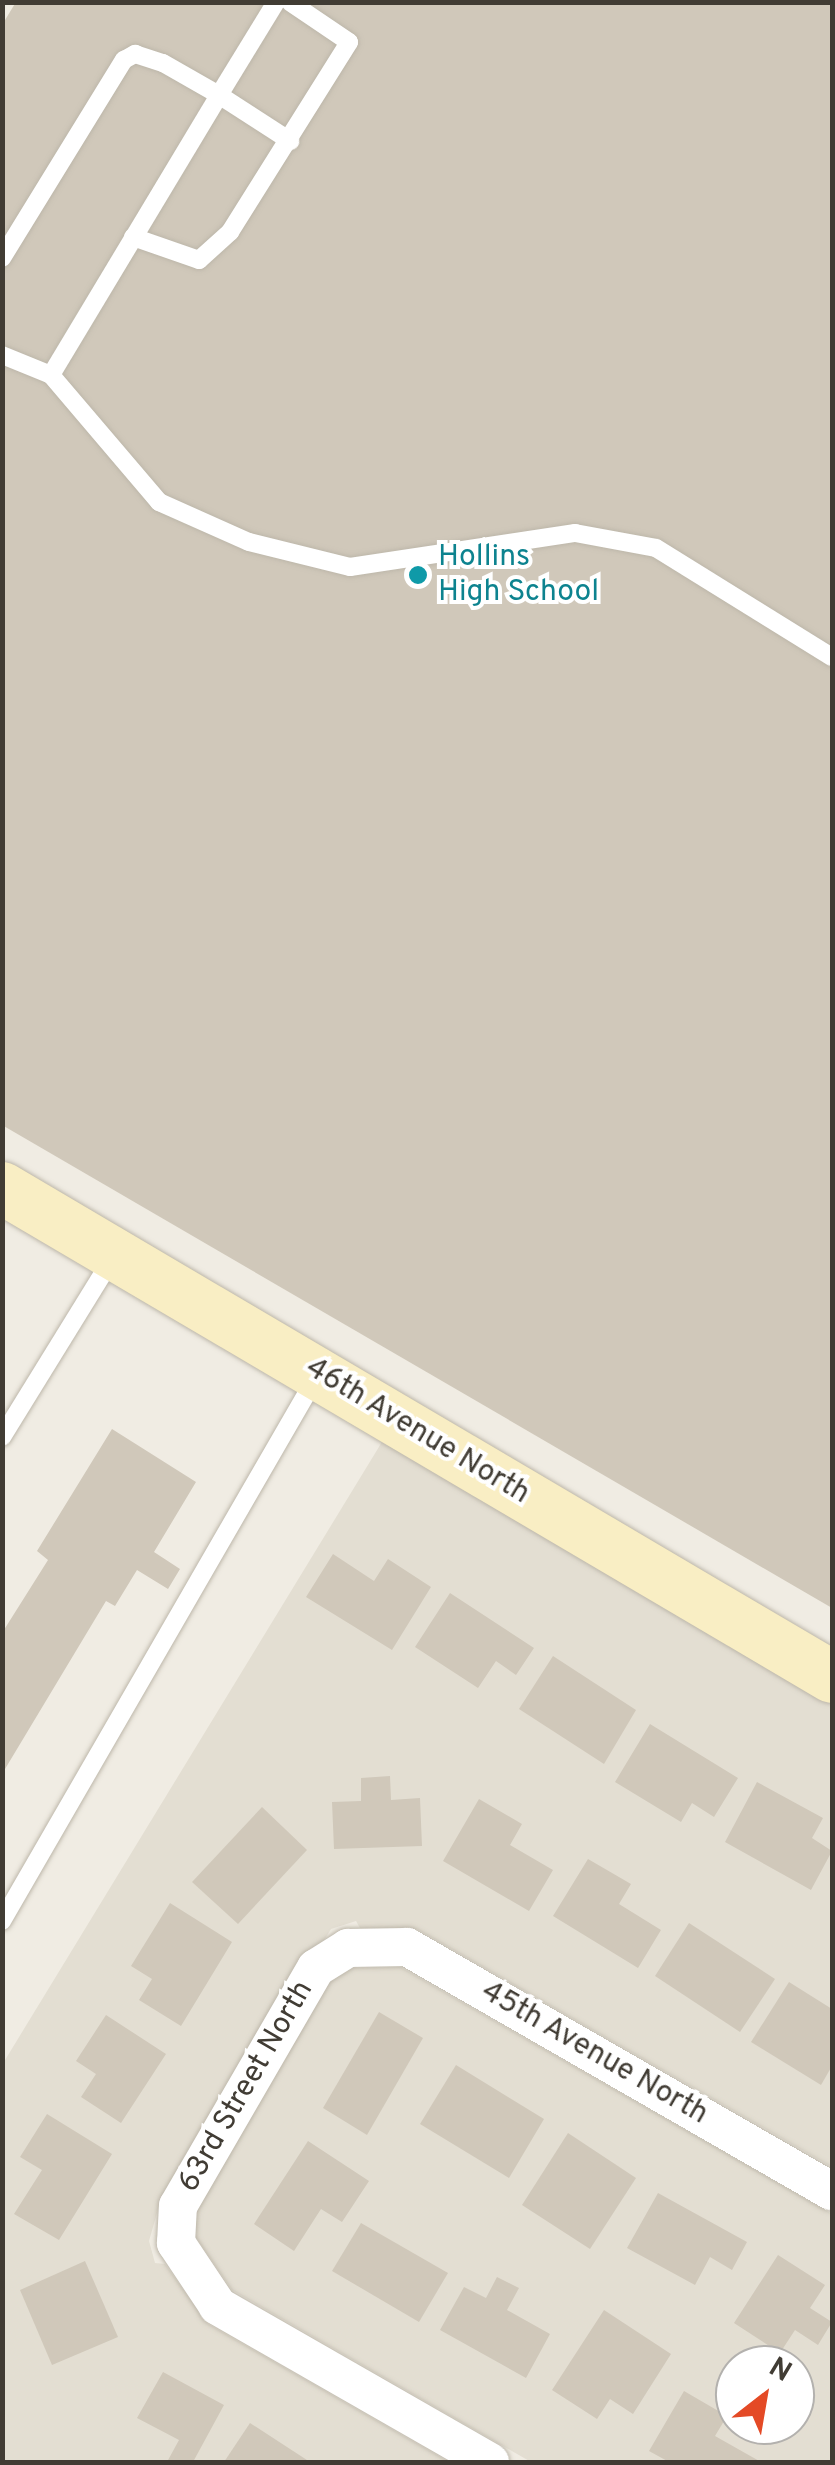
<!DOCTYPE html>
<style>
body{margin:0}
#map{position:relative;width:835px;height:2465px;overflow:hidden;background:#f0ece3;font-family:Overpass,sans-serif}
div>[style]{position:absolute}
.residential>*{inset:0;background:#e3ded2}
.building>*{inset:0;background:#d0c8ba}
.roads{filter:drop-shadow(0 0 2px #bdb7aa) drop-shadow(0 0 2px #bdb7aa)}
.lane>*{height:18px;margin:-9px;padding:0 9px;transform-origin:9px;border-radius:9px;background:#fff}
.street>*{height:38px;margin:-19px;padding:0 19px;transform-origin:19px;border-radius:19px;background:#fff}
.secondary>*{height:52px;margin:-26px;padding:0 26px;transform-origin:26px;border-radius:26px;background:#f9eec4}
.dots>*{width:28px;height:28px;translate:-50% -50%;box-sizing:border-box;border:5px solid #fff;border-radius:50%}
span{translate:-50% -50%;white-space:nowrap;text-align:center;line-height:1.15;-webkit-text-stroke:8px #fff;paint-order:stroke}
.culture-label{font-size:30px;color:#0d838f}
.left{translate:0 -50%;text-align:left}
.street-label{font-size:30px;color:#413c34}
.frame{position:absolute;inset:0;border:5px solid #413c34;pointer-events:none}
.north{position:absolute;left:715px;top:2345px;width:100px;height:100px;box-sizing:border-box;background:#fff;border:2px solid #b3b1ae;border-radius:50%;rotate:31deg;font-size:28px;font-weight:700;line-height:40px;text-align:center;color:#413c34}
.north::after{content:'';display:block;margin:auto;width:35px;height:45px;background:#e44a26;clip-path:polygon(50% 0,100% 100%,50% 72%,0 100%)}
</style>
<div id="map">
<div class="residential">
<div style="clip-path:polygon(385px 1437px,832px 1701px,832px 2167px,417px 1929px,360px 1928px,356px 1921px,331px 1929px,159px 2206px,149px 2241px,155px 2263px,165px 2264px,208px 2324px,449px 2462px,3px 2462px,2px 2065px)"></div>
<div style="clip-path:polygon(evenodd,400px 1967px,832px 2214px,832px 2462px,531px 2462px,232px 2290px,195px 2236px,197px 2210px,329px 1982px,352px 1968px,400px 1967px,735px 2365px,795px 2365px,795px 2425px,735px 2425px,735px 2365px)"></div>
</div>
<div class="building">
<div style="clip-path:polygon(16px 2px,832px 2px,832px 1608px,2px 1125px,2px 25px)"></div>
<div style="clip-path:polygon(112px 1429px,196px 1482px,154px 1552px,180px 1569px,168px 1589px,137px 1570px,115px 1606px,106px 1601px,2px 1774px,2px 1633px,48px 1560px,37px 1551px)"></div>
<div style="clip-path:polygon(333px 1554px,374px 1581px,388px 1559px,431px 1587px,392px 1650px,306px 1597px)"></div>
<div style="clip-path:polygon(450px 1593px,534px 1648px,516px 1675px,496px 1661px,478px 1688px,415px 1647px)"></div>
<div style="clip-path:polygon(553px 1656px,636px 1710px,604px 1764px,519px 1709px)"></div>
<div style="clip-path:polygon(650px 1724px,738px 1778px,714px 1817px,692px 1803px,681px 1822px,615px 1782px)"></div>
<div style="clip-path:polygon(390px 1776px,391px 1800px,420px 1798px,422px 1846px,334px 1849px,332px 1802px,361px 1801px,361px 1778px)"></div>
<div style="clip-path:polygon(757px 1782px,823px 1818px,812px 1838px,832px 1851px,811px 1890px,725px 1842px)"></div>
<div style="clip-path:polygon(479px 1799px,522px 1824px,510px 1845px,553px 1870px,529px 1911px,443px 1861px)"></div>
<div style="clip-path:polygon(262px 1807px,307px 1850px,238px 1924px,192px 1882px)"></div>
<div style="clip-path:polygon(588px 1859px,631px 1884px,619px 1904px,661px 1930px,638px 1968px,553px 1916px)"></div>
<div style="clip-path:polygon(170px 1903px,232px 1942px,181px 2026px,139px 2000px,152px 1979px,131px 1966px)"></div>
<div style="clip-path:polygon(689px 1923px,775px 1979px,740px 2032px,655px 1976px)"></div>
<div style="clip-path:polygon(789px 1982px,832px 2009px,832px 2066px,821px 2085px,751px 2042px)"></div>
<div style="clip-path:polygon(379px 2012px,423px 2038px,367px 2135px,323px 2108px)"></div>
<div style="clip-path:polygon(106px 2015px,166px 2054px,121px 2123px,81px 2097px,96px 2074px,76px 2061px)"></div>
<div style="clip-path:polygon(456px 2065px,544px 2119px,509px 2178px,420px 2124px)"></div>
<div style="clip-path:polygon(47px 2114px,112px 2154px,59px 2240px,14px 2214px,42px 2170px,20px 2157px)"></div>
<div style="clip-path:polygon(568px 2133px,636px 2178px,590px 2249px,522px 2205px)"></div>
<div style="clip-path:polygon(308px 2141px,369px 2181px,342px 2222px,321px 2209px,294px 2251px,254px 2224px)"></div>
<div style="clip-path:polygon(658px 2193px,747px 2242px,732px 2270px,710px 2257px,695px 2285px,627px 2248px)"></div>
<div style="clip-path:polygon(361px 2223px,448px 2273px,419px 2322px,332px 2271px)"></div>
<div style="clip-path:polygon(778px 2255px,825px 2285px,810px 2308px,832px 2322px,818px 2345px,795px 2330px,780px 2353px,734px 2323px)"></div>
<div style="clip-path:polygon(85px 2261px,118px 2337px,52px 2365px,20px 2290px)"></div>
<div style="clip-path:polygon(497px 2277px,519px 2288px,507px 2310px,550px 2334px,526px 2378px,440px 2330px,464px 2287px,486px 2298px)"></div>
<div style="clip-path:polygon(604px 2310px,671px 2354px,633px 2414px,610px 2399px,597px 2419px,552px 2390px)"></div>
<div style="clip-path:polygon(163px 2372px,224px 2405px,193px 2462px,167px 2462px,179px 2440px,137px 2418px)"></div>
<div style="clip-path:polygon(684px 2391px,727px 2416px,715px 2436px,761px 2462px,669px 2462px,649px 2451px)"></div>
<div style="clip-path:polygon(250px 2423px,310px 2462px,224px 2462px)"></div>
</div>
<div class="roads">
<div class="lane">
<div style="left:133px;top:237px;width:70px;rotate:19.2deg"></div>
<div style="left:199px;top:260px;width:42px;rotate:-42.1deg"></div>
<div style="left:230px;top:232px;width:224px;rotate:-57.9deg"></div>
<div style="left:349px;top:42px;width:71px;rotate:-145.9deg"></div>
<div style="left:2px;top:258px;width:233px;rotate:-58.4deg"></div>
<div style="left:124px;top:60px;width:13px;rotate:-29deg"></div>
<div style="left:135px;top:54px;width:29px;rotate:18deg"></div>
<div style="left:163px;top:63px;width:64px;rotate:29.7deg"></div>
<div style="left:219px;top:95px;width:109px;rotate:-58.5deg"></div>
<div style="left:2px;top:355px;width:53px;rotate:22.2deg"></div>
<div style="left:51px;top:375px;width:167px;rotate:49.6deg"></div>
<div style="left:159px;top:502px;width:98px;rotate:24deg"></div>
<div style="left:249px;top:542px;width:104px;rotate:13.9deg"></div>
<div style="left:350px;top:567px;width:228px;rotate:-8.6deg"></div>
<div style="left:575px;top:533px;width:82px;rotate:10.5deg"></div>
<div style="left:656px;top:548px;width:207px;rotate:31.8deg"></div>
<div style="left:51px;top:375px;width:327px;rotate:-59deg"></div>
<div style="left:219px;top:95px;width:85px;rotate:32.9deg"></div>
<div style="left:2px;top:1437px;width:209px;rotate:-58.3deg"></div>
<div style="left:2px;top:1921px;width:626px;rotate:-59.99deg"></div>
</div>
<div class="street">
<div style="left:490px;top:2462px;width:314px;rotate:-150.2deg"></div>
<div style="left:218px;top:2306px;width:76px;rotate:-123.7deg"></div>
<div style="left:176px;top:2243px;width:37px;rotate:-87deg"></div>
<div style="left:178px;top:2206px;width:275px;rotate:-59.9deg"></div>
<div style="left:316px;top:1968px;width:38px;rotate:-32deg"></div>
<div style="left:348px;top:1948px;width:59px;rotate:-1deg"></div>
<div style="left:407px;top:1947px;width:490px;rotate:29.9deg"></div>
</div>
<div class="secondary">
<div style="left:2px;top:1188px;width:963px;rotate:30.5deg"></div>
</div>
</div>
<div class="dots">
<div style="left:418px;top:575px;background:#0f9aa8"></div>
</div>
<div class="culture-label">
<span class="left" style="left:438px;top:575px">Hollins<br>High School</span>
</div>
<div class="street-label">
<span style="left:417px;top:1432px;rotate:31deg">46th Avenue North</span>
<span style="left:594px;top:2054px;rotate:30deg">45th Avenue North</span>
<span style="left:247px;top:2087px;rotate:-60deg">63rd Street North</span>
</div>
<div class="frame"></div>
<div class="north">N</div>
</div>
